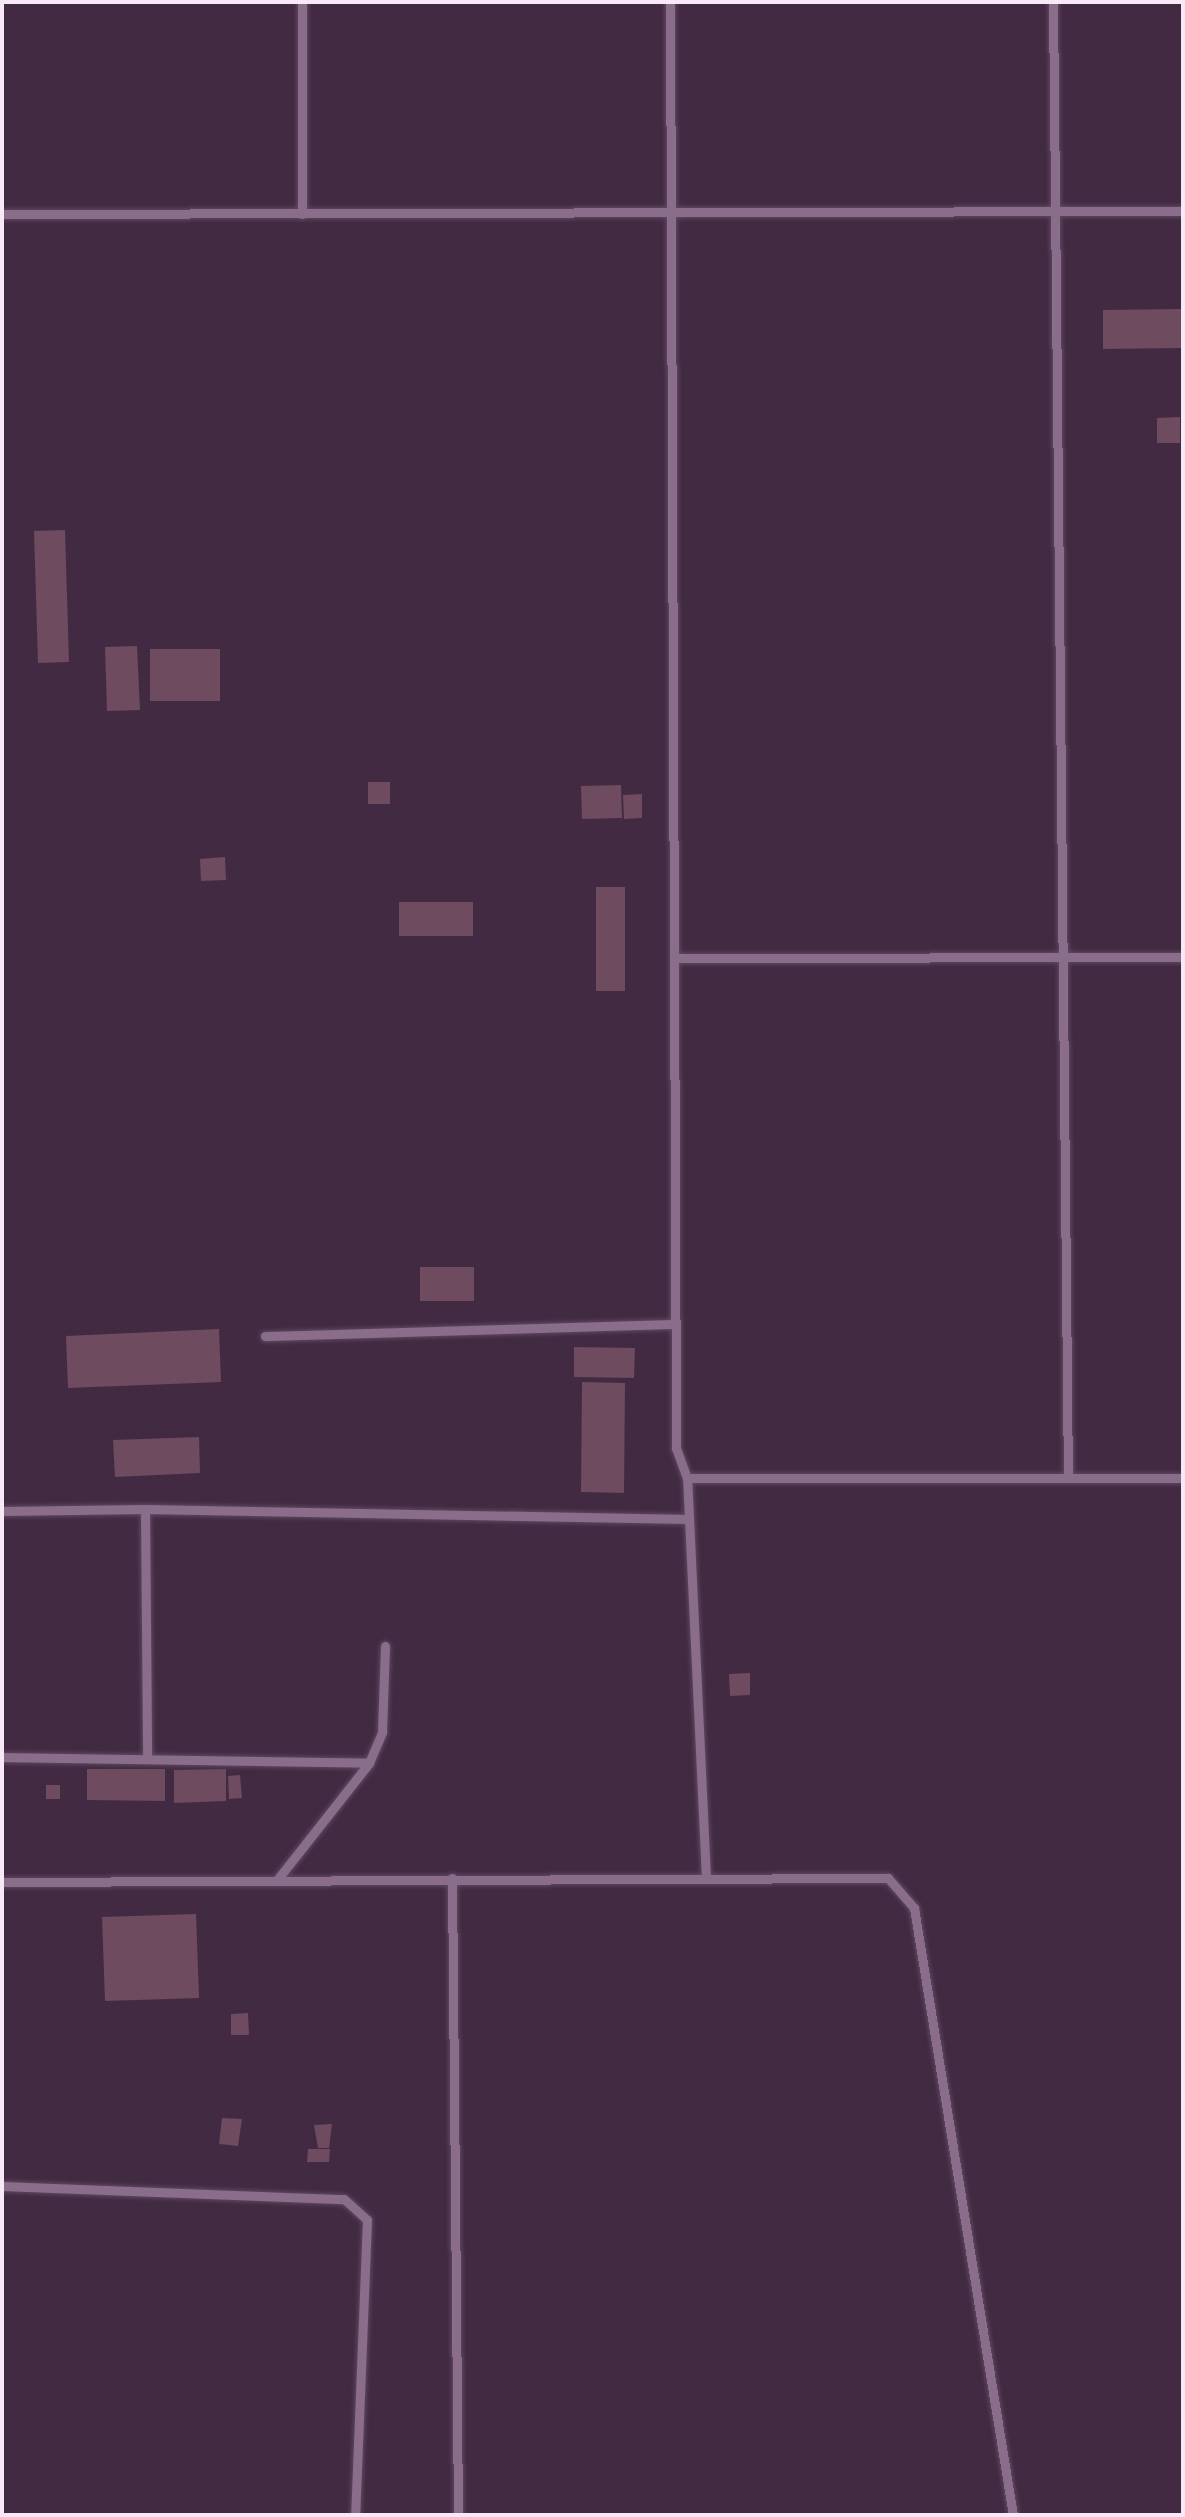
<!DOCTYPE html>
<style>
body{margin:0}
#map{position:relative;width:1185px;height:2517px;overflow:hidden;background:#422a43;font-family:"Fira Sans Condensed",sans-serif}
div>[style]{position:absolute}
.building>*{inset:0;background:#6e4b5e}
.roads{filter:drop-shadow(0 0 2px #5e495f) drop-shadow(0 0 2px #5e495f)}
.lane>*{height:9px;margin:-4.5px;padding:0 4.5px;transform-origin:4.5px;border-radius:4.5px;background:#896d8a}
span{translate:-50% -50%;white-space:nowrap;text-align:center;line-height:1.15;-webkit-text-stroke:7px #422a43;paint-order:stroke}
.frame{position:absolute;inset:0;border:4px solid #f8e8f8;pointer-events:none}
</style>
<div id="map">
<div class="building">
<div style="clip-path:polygon(1183px 309px,1183px 348px,1103px 349px,1103px 310px)"></div>
<div style="clip-path:polygon(1180px 417px,1180px 443px,1157px 443px,1157px 418px)"></div>
<div style="clip-path:polygon(65px 530px,69px 662px,38px 663px,34px 531px)"></div>
<div style="clip-path:polygon(137px 646px,140px 710px,107px 711px,105px 647px)"></div>
<div style="clip-path:polygon(150px 649px,220px 649px,220px 701px,150px 701px)"></div>
<div style="clip-path:polygon(368px 782px,390px 782px,390px 804px,368px 804px)"></div>
<div style="clip-path:polygon(621px 785px,622px 818px,582px 819px,581px 786px)"></div>
<div style="clip-path:polygon(642px 794px,642px 818px,624px 819px,623px 795px)"></div>
<div style="clip-path:polygon(225px 857px,226px 880px,201px 881px,200px 859px)"></div>
<div style="clip-path:polygon(596px 887px,625px 887px,625px 991px,596px 991px)"></div>
<div style="clip-path:polygon(399px 902px,473px 902px,473px 936px,399px 936px)"></div>
<div style="clip-path:polygon(420px 1267px,474px 1267px,474px 1301px,420px 1301px)"></div>
<div style="clip-path:polygon(219px 1329px,221px 1382px,68px 1388px,66px 1336px)"></div>
<div style="clip-path:polygon(574px 1347px,635px 1348px,634px 1378px,574px 1377px)"></div>
<div style="clip-path:polygon(582px 1382px,625px 1383px,624px 1493px,581px 1492px)"></div>
<div style="clip-path:polygon(199px 1437px,200px 1473px,115px 1477px,113px 1440px)"></div>
<div style="clip-path:polygon(750px 1673px,750px 1695px,730px 1696px,729px 1674px)"></div>
<div style="clip-path:polygon(87px 1769px,165px 1769px,165px 1801px,87px 1800px)"></div>
<div style="clip-path:polygon(226px 1769px,226px 1801px,174px 1803px,174px 1770px)"></div>
<div style="clip-path:polygon(240px 1775px,242px 1798px,229px 1799px,228px 1776px)"></div>
<div style="clip-path:polygon(46px 1785px,60px 1785px,60px 1799px,46px 1799px)"></div>
<div style="clip-path:polygon(196px 1914px,199px 1998px,105px 2001px,102px 1917px)"></div>
<div style="clip-path:polygon(248px 2013px,249px 2035px,231px 2035px,231px 2014px)"></div>
<div style="clip-path:polygon(222px 2118px,242px 2119px,238px 2146px,219px 2144px)"></div>
<div style="clip-path:polygon(332px 2124px,329px 2148px,318px 2148px,314px 2125px)"></div>
<div style="clip-path:polygon(308px 2149px,330px 2149px,329px 2162px,307px 2162px)"></div>
</div>
<div class="roads">
<div class="lane">
<div style="left:302px;top:2px;width:212px;rotate:90deg"></div>
<div style="left:670px;top:2px;width:1446px;rotate:89.76deg"></div>
<div style="left:676px;top:1448px;width:32px;rotate:70deg"></div>
<div style="left:1053px;top:2px;width:1476px;rotate:89.42deg"></div>
<div style="left:2px;top:214px;width:1181px;rotate:-0.15deg"></div>
<div style="left:674px;top:958px;width:509px;rotate:-0.11deg"></div>
<div style="left:265px;top:1336px;width:411px;rotate:-1.7deg"></div>
<div style="left:145px;top:1509px;width:250px;rotate:89.5deg"></div>
<div style="left:2px;top:1511px;width:143px;rotate:-0.8deg"></div>
<div style="left:145px;top:1509px;width:544px;rotate:1.05deg"></div>
<div style="left:2px;top:1757px;width:367px;rotate:0.9deg"></div>
<div style="left:452px;top:1878px;width:637px;rotate:89.46deg"></div>
<div style="left:706px;top:1878px;width:400px;rotate:-92.7deg"></div>
<div style="left:687px;top:1478px;width:496px"></div>
<div style="left:277px;top:1880px;width:149px;rotate:-51.8deg"></div>
<div style="left:369px;top:1763px;width:34px;rotate:-67deg"></div>
<div style="left:382px;top:1732px;width:86px;rotate:-88deg"></div>
<div style="left:2px;top:1882px;width:886px;rotate:-0.26deg"></div>
<div style="left:888px;top:1878px;width:40px;rotate:49deg"></div>
<div style="left:914px;top:1908px;width:615px;rotate:80.74deg"></div>
<div style="left:2px;top:2186px;width:342px;rotate:2.2deg"></div>
<div style="left:344px;top:2199px;width:31px;rotate:42deg"></div>
<div style="left:367px;top:2220px;width:295px;rotate:92.3deg"></div>
</div>
</div>
<div class="frame"></div>
</div>
